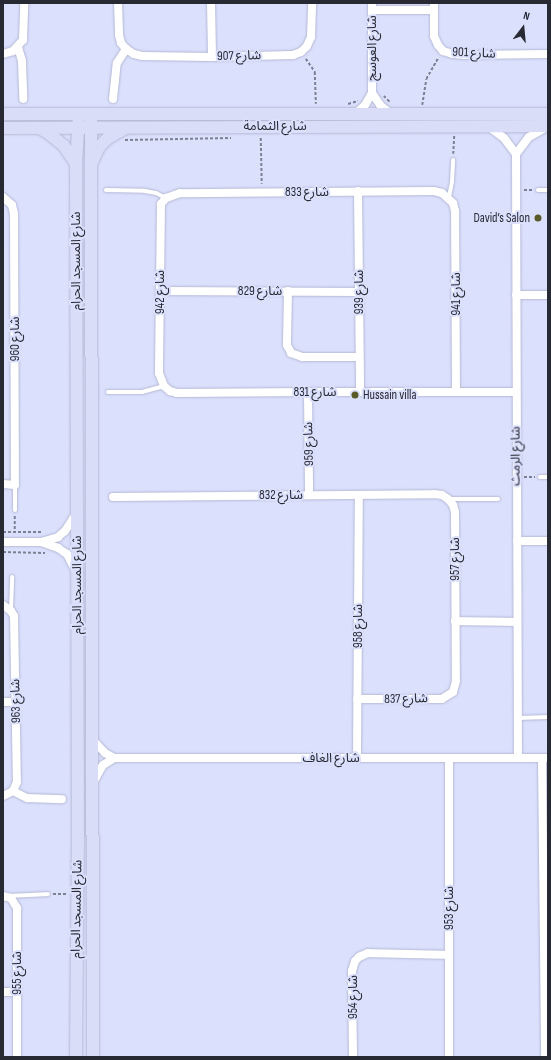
<!DOCTYPE html>
<meta charset="utf-8">
<style>
body{margin:0}
#map{position:relative;width:551px;height:1060px;overflow:hidden;background:#dbe0fd;font-family:"Sofia Sans Condensed","Noto Sans Arabic",sans-serif}
div>[style]{position:absolute}
.path>*{height:1.5px;margin-top:-0.75px;transform-origin:0;background:repeating-linear-gradient(90deg,#7c8093 0 3px,transparent 0 5px)}
.roads{filter:drop-shadow(0 0 1px #b4b8d4) drop-shadow(0 0 1px #b4b8d4)}
.lane>*{height:4px;margin:-2px;padding:0 2px;transform-origin:2px;border-radius:2px;background:#fff}
.street>*{height:8px;margin:-4px;padding:0 4px;transform-origin:4px;border-radius:4px;background:#fff}
.secondary>*{height:12px;margin:-6px;padding:0 6px;transform-origin:6px;border-radius:6px;background:#daddf8}
.dots>*{width:11px;height:11px;translate:-50% -50%;box-sizing:border-box;border:2px solid #dbe0fd;border-radius:50%}
span{translate:-50% -50%;white-space:nowrap;text-align:center;line-height:1.15;-webkit-text-stroke:4px #dbe0fd;paint-order:stroke}
.street-label{font-size:13px;color:#272933}
.poi-label{font-size:13px;color:#272933}
.right{translate:-100% -50%;text-align:right}
.left{translate:0 -50%;text-align:left}
.frame{position:absolute;inset:0;border:4px solid #272933;pointer-events:none}
.north{position:absolute;left:503px;top:8px;width:40px;height:40px;-webkit-text-stroke:3px #dbe0fd;paint-order:stroke;rotate:16deg;font-size:11px;font-weight:700;line-height:16px;text-align:center;color:#272933}
.north::after{content:'';display:block;margin:auto;width:14px;height:18px;background:#272933;clip-path:polygon(50% 0,100% 100%,50% 72%,0 100%)}
</style>
<div id="map">
<div class="path">
<div style="left:306px;top:59px;width:16px;rotate:55deg"></div>
<div style="left:315px;top:72px;width:32px;rotate:88deg"></div>
<div style="left:384px;top:96px;width:8px;rotate:45deg"></div>
<div style="left:348px;top:104px;width:10px;rotate:-17deg"></div>
<div style="left:422px;top:105px;width:26px;rotate:-81deg"></div>
<div style="left:426px;top:79px;width:24px;rotate:-60deg"></div>
<div style="left:261px;top:138px;width:46px;rotate:88.8deg"></div>
<div style="left:125px;top:140px;width:106px;rotate:-1.1deg"></div>
<div style="left:453px;top:154px;width:18px;rotate:-87deg"></div>
<div style="left:524px;top:190px;width:8px"></div>
<div style="left:524px;top:477px;width:11px"></div>
<div style="left:15px;top:516px;width:16px;rotate:90deg"></div>
<div style="left:3px;top:532px;width:40px"></div>
<div style="left:3px;top:552px;width:42px;rotate:1.4deg"></div>
<div style="left:53px;top:894px;width:15px"></div>
</div>
<div class="roads">
<div class="lane">
<div style="left:106px;top:190px;width:39px;rotate:1deg"></div>
<div style="left:145px;top:191px;width:11px;rotate:10deg"></div>
<div style="left:156px;top:193px;width:11px;rotate:27deg"></div>
<div style="left:538px;top:190px;width:10px"></div>
<div style="left:449px;top:197px;width:15px;rotate:-79deg"></div>
<div style="left:452px;top:182px;width:22px;rotate:-87deg"></div>
<div style="left:108px;top:392px;width:34px"></div>
<div style="left:142px;top:392px;width:23px;rotate:-15deg"></div>
<div style="left:540px;top:477px;width:8px"></div>
<div style="left:449px;top:499px;width:49px"></div>
<div style="left:15px;top:510px;width:25px;rotate:-90deg"></div>
<div style="left:11px;top:610px;width:33px;rotate:-88deg"></div>
<div style="left:518px;top:718px;width:30px;rotate:-2deg"></div>
<div style="left:10px;top:896px;width:38px;rotate:-3deg"></div>
</div>
<div class="street">
<div style="left:118px;top:3px;width:32px;rotate:88deg"></div>
<div style="left:119px;top:35px;width:8px;rotate:76deg"></div>
<div style="left:121px;top:43px;width:8px;rotate:50deg"></div>
<div style="left:126px;top:49px;width:9px;rotate:32deg"></div>
<div style="left:134px;top:54px;width:8px;rotate:14deg"></div>
<div style="left:142px;top:56px;width:70px;rotate:0.8deg"></div>
<div style="left:212px;top:57px;width:81px;rotate:-1.4deg"></div>
<div style="left:293px;top:55px;width:9px;rotate:-21deg"></div>
<div style="left:301px;top:52px;width:8px;rotate:-45deg"></div>
<div style="left:307px;top:46px;width:10px;rotate:-66deg"></div>
<div style="left:311px;top:37px;width:34px;rotate:-88deg"></div>
<div style="left:211px;top:3px;width:54px;rotate:88.9deg"></div>
<div style="left:372px;top:3px;width:90px;rotate:90deg"></div>
<div style="left:372px;top:93px;width:14px;rotate:56deg"></div>
<div style="left:380px;top:105px;width:14px;rotate:39deg"></div>
<div style="left:434px;top:3px;width:33px;rotate:90deg"></div>
<div style="left:434px;top:36px;width:10px;rotate:66deg"></div>
<div style="left:438px;top:45px;width:8px;rotate:50deg"></div>
<div style="left:443px;top:51px;width:10px;rotate:17deg"></div>
<div style="left:453px;top:54px;width:12px;rotate:5deg"></div>
<div style="left:465px;top:55px;width:83px;rotate:-0.7deg"></div>
<div style="left:372px;top:10px;width:61px"></div>
<div style="left:18px;top:47px;width:15px;rotate:74deg"></div>
<div style="left:22px;top:61px;width:38px;rotate:88deg"></div>
<div style="left:3px;top:54px;width:10px;rotate:-17deg"></div>
<div style="left:13px;top:51px;width:15px;rotate:-48deg"></div>
<div style="left:23px;top:40px;width:37px;rotate:-88deg"></div>
<div style="left:113px;top:99px;width:36px;rotate:-84deg"></div>
<div style="left:117px;top:63px;width:17px;rotate:-57deg"></div>
<div style="left:354px;top:115px;width:15px;rotate:-42deg"></div>
<div style="left:365px;top:105px;width:14px;rotate:-60deg"></div>
<div style="left:489px;top:127px;width:19px;rotate:36deg"></div>
<div style="left:504px;top:138px;width:20px;rotate:53deg"></div>
<div style="left:358px;top:191px;width:201px;rotate:89.4deg"></div>
<div style="left:3px;top:197px;width:12px;rotate:42deg"></div>
<div style="left:12px;top:205px;width:9px;rotate:77deg"></div>
<div style="left:14px;top:214px;width:271px;rotate:89.8deg"></div>
<div style="left:15px;top:485px;width:12px;rotate:-175deg"></div>
<div style="left:160px;top:291px;width:199px;rotate:0.3deg"></div>
<div style="left:288px;top:291px;width:54px;rotate:91.1deg"></div>
<div style="left:287px;top:345px;width:9px;rotate:63deg"></div>
<div style="left:291px;top:353px;width:12px;rotate:20deg"></div>
<div style="left:302px;top:357px;width:57px"></div>
<div style="left:516px;top:295px;width:32px"></div>
<div style="left:308px;top:392px;width:103px;rotate:89.4deg"></div>
<div style="left:456px;top:392px;width:181px;rotate:-90.3deg"></div>
<div style="left:455px;top:211px;width:8px;rotate:-104deg"></div>
<div style="left:453px;top:203px;width:15px;rotate:-138deg"></div>
<div style="left:442px;top:193px;width:8px;rotate:-166deg"></div>
<div style="left:434px;top:191px;width:254px;rotate:179.5deg"></div>
<div style="left:180px;top:193px;width:15px;rotate:160deg"></div>
<div style="left:166px;top:198px;width:8px;rotate:130deg"></div>
<div style="left:161px;top:204px;width:169px;rotate:90.7deg"></div>
<div style="left:159px;top:373px;width:14px;rotate:69deg"></div>
<div style="left:164px;top:386px;width:8px;rotate:40deg"></div>
<div style="left:170px;top:391px;width:7px;rotate:16deg"></div>
<div style="left:177px;top:393px;width:131px;rotate:-0.4deg"></div>
<div style="left:308px;top:392px;width:208px"></div>
<div style="left:113px;top:497px;width:321px;rotate:-0.5deg"></div>
<div style="left:434px;top:494px;width:8px;rotate:7deg"></div>
<div style="left:442px;top:495px;width:7px;rotate:34deg"></div>
<div style="left:448px;top:499px;width:8px;rotate:50deg"></div>
<div style="left:453px;top:505px;width:7px;rotate:74deg"></div>
<div style="left:455px;top:512px;width:169px;rotate:89.7deg"></div>
<div style="left:456px;top:681px;width:11px;rotate:105deg"></div>
<div style="left:453px;top:692px;width:13px;rotate:148deg"></div>
<div style="left:442px;top:699px;width:85px;rotate:180deg"></div>
<div style="left:517px;top:541px;width:31px"></div>
<div style="left:3px;top:542px;width:38px"></div>
<div style="left:41px;top:542px;width:18px;rotate:-16deg"></div>
<div style="left:58px;top:537px;width:9px;rotate:-41deg"></div>
<div style="left:65px;top:531px;width:20px;rotate:-57deg"></div>
<div style="left:41px;top:542px;width:18px;rotate:19deg"></div>
<div style="left:58px;top:548px;width:11px;rotate:34deg"></div>
<div style="left:67px;top:554px;width:18px;rotate:63deg"></div>
<div style="left:3px;top:605px;width:10px;rotate:37deg"></div>
<div style="left:11px;top:611px;width:6px;rotate:59deg"></div>
<div style="left:14px;top:616px;width:166px;rotate:89deg"></div>
<div style="left:17px;top:782px;width:10px;rotate:114deg"></div>
<div style="left:13px;top:791px;width:11px;rotate:153deg"></div>
<div style="left:455px;top:621px;width:62px;rotate:0.9deg"></div>
<div style="left:3px;top:702px;width:13px"></div>
<div style="left:92px;top:739px;width:19px;rotate:47deg"></div>
<div style="left:105px;top:753px;width:10px;rotate:29deg"></div>
<div style="left:114px;top:758px;width:434px"></div>
<div style="left:357px;top:758px;width:263px;rotate:-89.6deg"></div>
<div style="left:449px;top:758px;width:299px;rotate:90deg"></div>
<div style="left:518px;top:758px;width:604px;rotate:-90.19deg"></div>
<div style="left:516px;top:154px;width:21px;rotate:-53deg"></div>
<div style="left:529px;top:137px;width:18px;rotate:-29deg"></div>
<div style="left:542px;top:758px;width:299px;rotate:89.4deg"></div>
<div style="left:94px;top:781px;width:18px;rotate:-61deg"></div>
<div style="left:103px;top:765px;width:13px;rotate:-32deg"></div>
<div style="left:13px;top:791px;width:16px;rotate:27deg"></div>
<div style="left:27px;top:798px;width:35px;rotate:2deg"></div>
<div style="left:3px;top:896px;width:8px;rotate:14deg"></div>
<div style="left:11px;top:898px;width:12px;rotate:59deg"></div>
<div style="left:17px;top:908px;width:149px;rotate:90deg"></div>
<div style="left:3px;top:992px;width:14px"></div>
<div style="left:353px;top:1057px;width:86px;rotate:-90.7deg"></div>
<div style="left:352px;top:971px;width:10px;rotate:-73deg"></div>
<div style="left:355px;top:961px;width:6px;rotate:-45deg"></div>
<div style="left:359px;top:957px;width:10px;rotate:-24deg"></div>
<div style="left:368px;top:953px;width:81px;rotate:1.4deg"></div>
</div>
<div class="secondary">
<div style="left:3px;top:114px;width:545px"></div>
<div style="left:91px;top:114px;width:943px;rotate:89.88deg"></div>
<div style="left:3px;top:128px;width:545px;rotate:-0.21deg"></div>
<div style="left:39px;top:128px;width:9px;rotate:27deg"></div>
<div style="left:47px;top:132px;width:22px;rotate:39deg"></div>
<div style="left:64px;top:146px;width:22px;rotate:56deg"></div>
<div style="left:92px;top:162px;width:17px;rotate:-65deg"></div>
<div style="left:99px;top:147px;width:13px;rotate:-45deg"></div>
<div style="left:108px;top:138px;width:20px;rotate:-30deg"></div>
<div style="left:76px;top:1057px;width:210px;rotate:-89.5deg"></div>
<div style="left:78px;top:847px;width:683px;rotate:-90.17deg"></div>
<div style="left:76px;top:164px;width:50px;rotate:-86.6deg"></div>
</div>
</div>
<div class="dots">
<div style="left:538px;top:218px;background:#585a27"></div>
<div style="left:355px;top:395px;background:#585a27"></div>
</div>
<div class="street-label">
<span style="left:372px;top:48px;rotate:-90deg">شارع العوسج</span>
<span style="left:474px;top:53px;rotate:3deg">شارع 901</span>
<span style="left:239px;top:56px;rotate:-1deg">شارع 907</span>
<span style="left:275px;top:126px">شارع الثمامة</span>
<span style="left:307px;top:192px">شارع 833</span>
<span style="left:76px;top:261px;rotate:-90deg">شارع المسجد الحرام</span>
<span style="left:260px;top:291px">شارع 829</span>
<span style="left:160px;top:292px;rotate:-90deg">شارع 942</span>
<span style="left:359px;top:292px;rotate:-90deg">شارع 939</span>
<span style="left:456px;top:294px;rotate:-90deg">شارع 941</span>
<span style="left:15px;top:339px;rotate:-90deg">شارع 960</span>
<span style="left:315px;top:392px">شارع 831</span>
<span style="left:309px;top:444px;rotate:-91deg">شارع 959</span>
<span style="left:516px;top:456px;rotate:-90deg">شارع الرمث</span>
<span style="left:281px;top:495px">شارع 832</span>
<span style="left:455px;top:559px;rotate:-90deg">شارع 957</span>
<span style="left:77px;top:585px;rotate:-90deg">شارع المسجد الحرام</span>
<span style="left:358px;top:626px;rotate:-90deg">شارع 958</span>
<span style="left:406px;top:699px;rotate:-1deg">شارع 837</span>
<span style="left:16px;top:701px;rotate:-91deg">شارع 963</span>
<span style="left:331px;top:758px">شارع الغاف</span>
<span style="left:449px;top:908px;rotate:-90deg">شارع 953</span>
<span style="left:77px;top:909px;rotate:-89deg">شارع المسجد الحرام</span>
<span style="left:17px;top:973px;rotate:-90deg">شارع 955</span>
<span style="left:353px;top:997px;rotate:-90deg">شارع 954</span>
</div>
<div class="poi-label">
<span class="right" style="left:530px;top:218px">David’s Salon</span>
<span class="left" style="left:363px;top:395px">Hussain villa</span>
</div>
<div class="frame"></div>
<div class="north">N</div>
</div>
